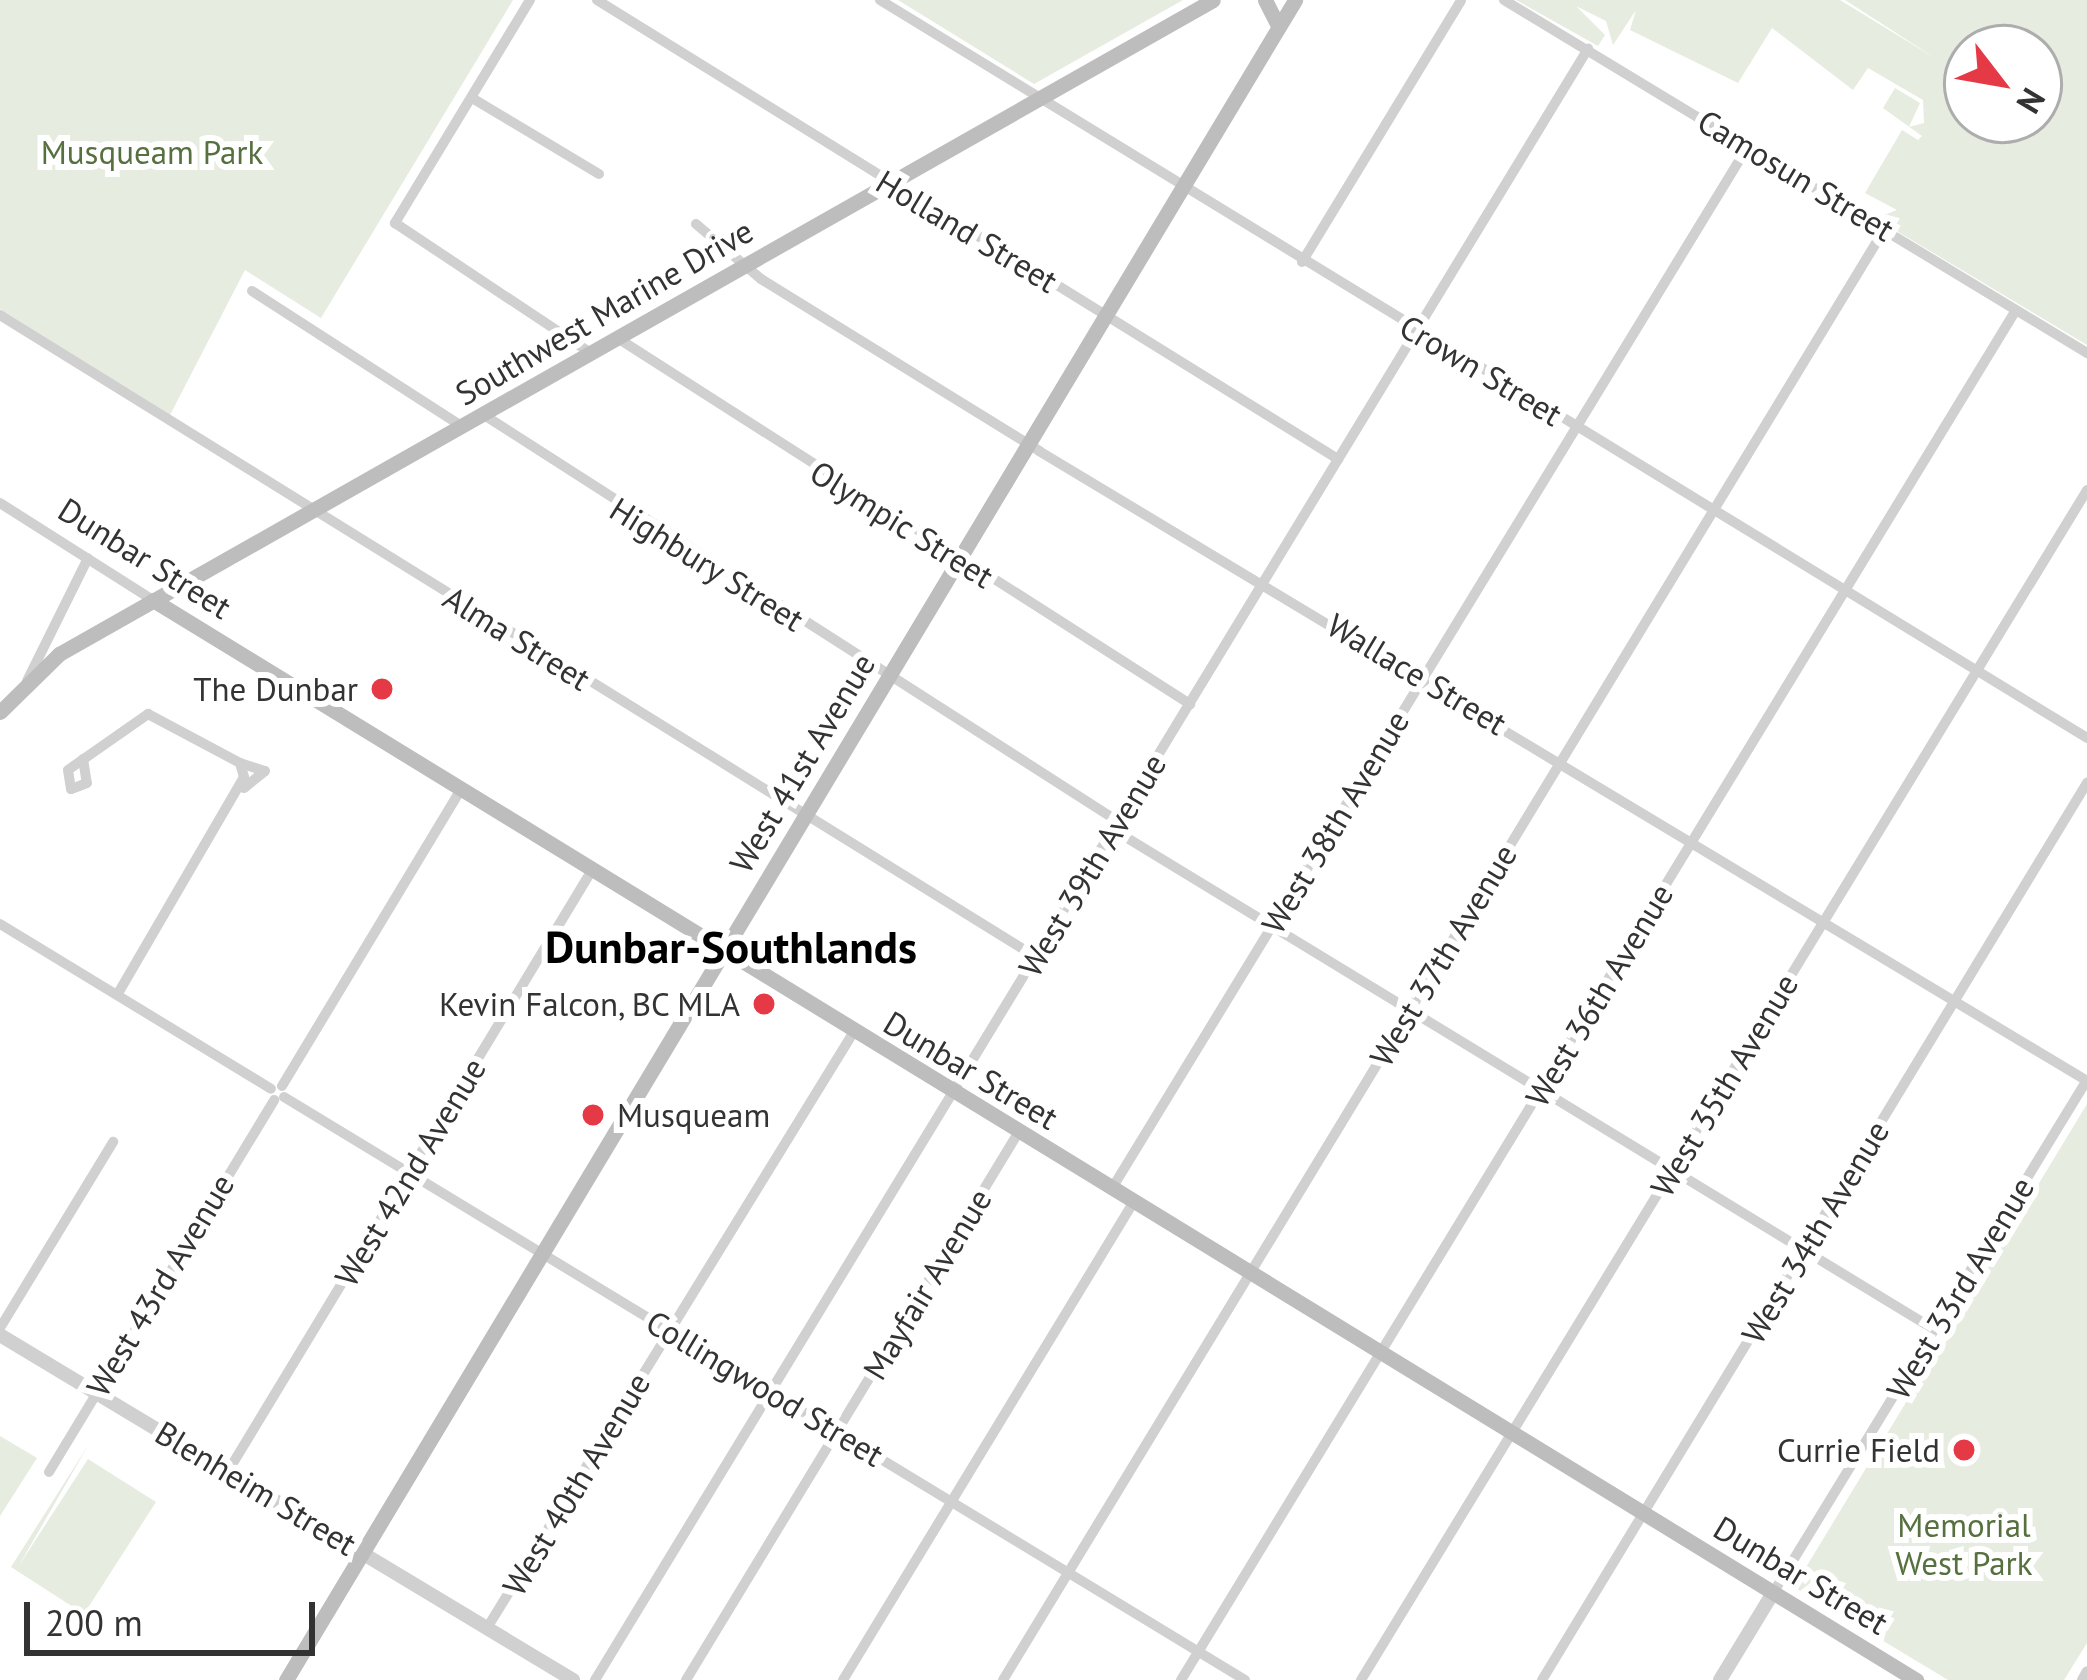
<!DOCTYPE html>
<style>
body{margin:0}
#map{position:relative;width:2087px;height:1680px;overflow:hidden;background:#fff;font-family:"PT Sans",sans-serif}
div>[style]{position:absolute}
.green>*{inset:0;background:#e6ecdf}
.minor>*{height:10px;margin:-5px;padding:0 5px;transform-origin:5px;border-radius:5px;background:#d0d0d0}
.tertiary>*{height:14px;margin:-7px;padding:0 7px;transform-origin:7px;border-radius:7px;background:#d0d0d0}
.secondary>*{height:15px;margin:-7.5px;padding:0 7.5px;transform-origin:7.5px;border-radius:7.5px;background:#bdbdbd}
.dots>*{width:33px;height:33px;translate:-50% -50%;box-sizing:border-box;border:6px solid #fff;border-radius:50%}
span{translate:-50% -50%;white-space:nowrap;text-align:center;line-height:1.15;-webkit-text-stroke:12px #fff;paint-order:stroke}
.park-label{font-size:33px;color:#56703f}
.street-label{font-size:33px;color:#333}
.poi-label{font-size:33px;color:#333}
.right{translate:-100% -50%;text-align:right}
.left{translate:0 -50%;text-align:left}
.district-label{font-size:45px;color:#000;font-weight:700}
.north{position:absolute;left:1943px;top:24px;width:120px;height:120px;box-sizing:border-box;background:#fff;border:3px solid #adadad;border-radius:50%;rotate:121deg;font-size:33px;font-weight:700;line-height:48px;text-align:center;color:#333}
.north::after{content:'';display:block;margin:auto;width:42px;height:54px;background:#e63946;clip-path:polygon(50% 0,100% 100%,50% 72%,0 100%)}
.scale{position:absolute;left:24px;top:1602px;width:291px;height:54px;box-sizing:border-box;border:6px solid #333;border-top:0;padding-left:15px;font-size:36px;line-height:42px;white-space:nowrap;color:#333;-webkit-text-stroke:9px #fff;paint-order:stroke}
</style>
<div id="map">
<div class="green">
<div style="clip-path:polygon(0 0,513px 0,321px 318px,245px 270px,170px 415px,0 309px)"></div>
<div style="clip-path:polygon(898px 0,1183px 0,1034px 84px)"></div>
<div style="clip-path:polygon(evenodd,1516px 0,1840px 0,1938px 60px,1845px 0,2087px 0,2087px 345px,1890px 227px,1884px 215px,1897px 210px,1865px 193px,1902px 130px,1918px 140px,1922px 136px,1883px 108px,1895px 88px,1920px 103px,1909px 127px,1924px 123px,1923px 100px,1868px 68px,1853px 90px,1772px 28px,1738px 83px,1630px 30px,1636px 10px,1613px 45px,1606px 21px,1576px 6px,1605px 35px,1598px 46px,1516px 0,1967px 48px,2039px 48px,2039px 120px,1967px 120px,1967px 48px)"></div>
<div style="clip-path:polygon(2087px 1104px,2087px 1643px,2064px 1680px,1948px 1680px,1794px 1587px)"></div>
<div style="clip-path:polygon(0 1436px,37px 1458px,0 1516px)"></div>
<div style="clip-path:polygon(89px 1444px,18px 1567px,88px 1459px,156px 1502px,84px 1614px,11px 1567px)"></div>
</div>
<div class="minor">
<div style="left:530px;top:0;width:261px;rotate:121.2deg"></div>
<div style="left:395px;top:223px;width:237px;rotate:33.6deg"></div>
<div style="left:597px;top:0;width:872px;rotate:31.78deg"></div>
<div style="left:880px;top:0;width:1415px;rotate:31.44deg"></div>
<div style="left:1504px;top:0;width:682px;rotate:31.19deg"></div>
<div style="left:472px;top:98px;width:148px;rotate:30.9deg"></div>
<div style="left:696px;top:224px;width:85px;rotate:40.2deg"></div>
<div style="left:761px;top:279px;width:327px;rotate:31.7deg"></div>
<div style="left:1039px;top:451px;width:1223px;rotate:31.01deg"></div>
<div style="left:1302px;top:262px;width:306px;rotate:-58.7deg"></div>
<div style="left:252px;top:291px;width:251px;rotate:32.8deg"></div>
<div style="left:0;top:315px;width:1219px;rotate:31.79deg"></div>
<div style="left:619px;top:339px;width:678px;rotate:32.59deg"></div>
<div style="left:484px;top:415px;width:754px;rotate:32.66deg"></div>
<div style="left:0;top:503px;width:181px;rotate:32.4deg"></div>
<div style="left:27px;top:681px;width:137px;rotate:-63.6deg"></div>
<div style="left:83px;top:759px;width:24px;rotate:81deg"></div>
<div style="left:87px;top:783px;width:17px;rotate:159deg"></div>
<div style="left:71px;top:789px;width:19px;rotate:-99deg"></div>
<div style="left:68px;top:770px;width:98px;rotate:-35deg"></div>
<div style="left:148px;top:714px;width:104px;rotate:28deg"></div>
<div style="left:240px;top:763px;width:15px;rotate:74deg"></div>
<div style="left:244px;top:777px;width:252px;rotate:120.2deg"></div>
<div style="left:240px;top:763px;width:26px;rotate:18deg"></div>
<div style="left:265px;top:771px;width:27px;rotate:141deg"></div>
<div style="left:1114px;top:830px;width:961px;rotate:31.34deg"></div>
<div style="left:0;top:924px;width:317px;rotate:31.3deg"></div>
<div style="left:282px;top:1086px;width:347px;rotate:-58.9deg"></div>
<div style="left:284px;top:1097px;width:1124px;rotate:31.24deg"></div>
<div style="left:1111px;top:1190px;width:1223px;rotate:-58.61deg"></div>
<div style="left:0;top:1328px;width:218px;rotate:-58.7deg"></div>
<div style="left:49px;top:1472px;width:435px;rotate:-58.8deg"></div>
<div style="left:227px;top:1473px;width:705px;rotate:-58.81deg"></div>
<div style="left:1773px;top:1593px;width:601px;rotate:-58.53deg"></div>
<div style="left:487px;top:1628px;width:699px;rotate:-58.4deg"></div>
<div style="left:595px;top:1680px;width:1910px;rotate:-58.67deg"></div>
<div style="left:686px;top:1680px;width:640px;rotate:-58.74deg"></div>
<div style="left:843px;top:1680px;width:558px;rotate:-58.7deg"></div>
<div style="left:1003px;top:1680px;width:1697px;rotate:-58.72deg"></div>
<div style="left:1181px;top:1680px;width:1604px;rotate:-58.64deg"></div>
<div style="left:1361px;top:1680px;width:1394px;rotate:-58.61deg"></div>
<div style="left:1542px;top:1680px;width:1050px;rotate:-58.72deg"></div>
<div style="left:2082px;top:1680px;width:10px;rotate:-61deg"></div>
</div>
<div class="tertiary">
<div style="left:0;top:1335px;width:669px;rotate:31.05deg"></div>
<div style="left:1720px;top:1680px;width:102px;rotate:-58.7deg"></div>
</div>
<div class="secondary">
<div style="left:1265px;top:0;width:30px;rotate:63deg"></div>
<div style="left:153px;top:600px;width:2068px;rotate:31.49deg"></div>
<div style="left:0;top:712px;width:83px;rotate:-44.5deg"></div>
<div style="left:59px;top:654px;width:1326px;rotate:-29.54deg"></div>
<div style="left:286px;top:1680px;width:1960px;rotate:-59.01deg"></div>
</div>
<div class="dots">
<div style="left:382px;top:689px;background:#e63946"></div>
<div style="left:764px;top:1004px;background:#e63946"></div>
<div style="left:593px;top:1115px;background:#e63946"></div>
<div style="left:1964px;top:1450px;background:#e63946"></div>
</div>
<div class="park-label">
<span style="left:152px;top:152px">Musqueam Park</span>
<span style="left:1964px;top:1544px">Memorial<br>West Park</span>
</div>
<div class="street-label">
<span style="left:1796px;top:175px;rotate:31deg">Camosun Street</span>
<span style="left:967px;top:231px;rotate:31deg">Holland Street</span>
<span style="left:604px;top:312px;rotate:-30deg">Southwest Marine Drive</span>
<span style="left:1481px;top:370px;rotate:31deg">Crown Street</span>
<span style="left:902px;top:524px;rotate:32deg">Olympic Street</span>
<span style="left:145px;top:558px;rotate:32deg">Dunbar Street</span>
<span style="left:707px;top:564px;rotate:32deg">Highbury Street</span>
<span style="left:517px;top:638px;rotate:32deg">Alma Street</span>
<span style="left:1417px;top:674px;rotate:31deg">Wallace Street</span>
<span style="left:802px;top:763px;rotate:-59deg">West 41st Avenue</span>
<span style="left:1335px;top:822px;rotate:-59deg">West 38th Avenue</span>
<span style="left:1092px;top:865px;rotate:-59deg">West 39th Avenue</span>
<span style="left:1443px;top:955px;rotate:-59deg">West 37th Avenue</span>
<span style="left:1599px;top:995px;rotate:-59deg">West 36th Avenue</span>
<span style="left:971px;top:1070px;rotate:31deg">Dunbar Street</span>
<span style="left:1724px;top:1085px;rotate:-59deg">West 35th Avenue</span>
<span style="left:410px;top:1172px;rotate:-59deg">West 42nd Avenue</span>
<span style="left:1815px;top:1232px;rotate:-59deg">West 34th Avenue</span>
<span style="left:927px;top:1284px;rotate:-59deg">Mayfair Avenue</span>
<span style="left:160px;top:1285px;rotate:-59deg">West 43rd Avenue</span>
<span style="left:1960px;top:1288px;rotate:-59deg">West 33rd Avenue</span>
<span style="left:765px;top:1388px;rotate:31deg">Collingwood Street</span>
<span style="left:576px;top:1484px;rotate:-59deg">West 40th Avenue</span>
<span style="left:256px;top:1488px;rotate:31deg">Blenheim Street</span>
<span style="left:1801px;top:1575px;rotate:31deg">Dunbar Street</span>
</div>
<div class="poi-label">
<span class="right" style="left:358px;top:689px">The Dunbar</span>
<span class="right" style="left:740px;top:1004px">Kevin Falcon, BC MLA</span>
<span class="left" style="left:617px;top:1115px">Musqueam</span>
<span class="right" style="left:1940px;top:1450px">Currie Field</span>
</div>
<div class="district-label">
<span style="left:731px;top:947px">Dunbar-Southlands</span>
</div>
<div class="north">N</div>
<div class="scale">200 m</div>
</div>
